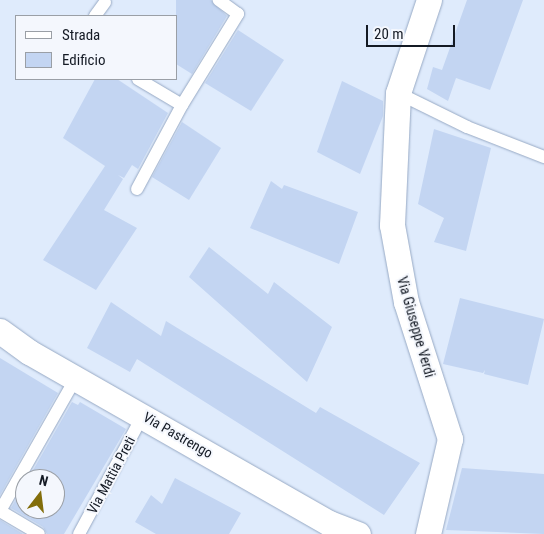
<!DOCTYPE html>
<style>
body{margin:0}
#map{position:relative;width:544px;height:534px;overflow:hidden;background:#dfebfc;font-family:"Roboto Condensed",sans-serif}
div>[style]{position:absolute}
.building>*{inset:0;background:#c3d5f2}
.roads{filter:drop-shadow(0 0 1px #97a9c4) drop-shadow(0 0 1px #97a9c4)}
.lane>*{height:12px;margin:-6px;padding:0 6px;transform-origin:6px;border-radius:6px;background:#fff}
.street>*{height:25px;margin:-12.5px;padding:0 12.5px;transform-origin:12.5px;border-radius:12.5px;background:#fff}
span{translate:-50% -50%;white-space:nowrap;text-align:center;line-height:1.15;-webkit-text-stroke:4px #f4f7fd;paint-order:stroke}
.street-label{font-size:14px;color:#141a24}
.legend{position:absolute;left:15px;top:15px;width:162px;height:65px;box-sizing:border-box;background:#f4f7fd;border:1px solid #9a9fa6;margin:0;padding:6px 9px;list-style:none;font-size:15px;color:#141a24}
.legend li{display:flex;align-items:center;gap:10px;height:25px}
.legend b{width:25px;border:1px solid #9a9fa6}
.north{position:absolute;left:15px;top:469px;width:50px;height:50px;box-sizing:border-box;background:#f4f7fd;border:1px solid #9a9fa6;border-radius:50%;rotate:15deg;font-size:14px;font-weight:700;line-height:20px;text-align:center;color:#141a24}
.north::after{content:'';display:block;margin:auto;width:18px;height:22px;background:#836e0b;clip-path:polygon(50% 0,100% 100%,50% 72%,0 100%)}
.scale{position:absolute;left:366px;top:25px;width:89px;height:22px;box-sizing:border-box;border:2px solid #141a24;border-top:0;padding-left:6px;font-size:15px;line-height:18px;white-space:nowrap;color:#141a24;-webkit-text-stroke:4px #f4f7fd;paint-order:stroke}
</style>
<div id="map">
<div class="building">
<div style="clip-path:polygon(176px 0,211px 0,227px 16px,192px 74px,176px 64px)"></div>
<div style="clip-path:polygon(467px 0,523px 0,490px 90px,456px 78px,448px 101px,427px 89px,433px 67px,442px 70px)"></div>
<div style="clip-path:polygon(238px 30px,284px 60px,251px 111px,205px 83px)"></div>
<div style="clip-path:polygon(95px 79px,117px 79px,168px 113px,138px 169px,132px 165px,124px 178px,118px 175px,123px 179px,104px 210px,137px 228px,96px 290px,43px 260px,105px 166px,63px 138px)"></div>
<div style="clip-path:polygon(342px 81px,383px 101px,383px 116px,360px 174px,317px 152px)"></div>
<div style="clip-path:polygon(182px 122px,221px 148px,189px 200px,152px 177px)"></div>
<div style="clip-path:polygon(434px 129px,491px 148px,466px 251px,434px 242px,444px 218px,418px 204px)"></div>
<div style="clip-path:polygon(271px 181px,282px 189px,284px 185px,358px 212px,339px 264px,250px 228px)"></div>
<div style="clip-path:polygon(209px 247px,268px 294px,274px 282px,332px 327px,307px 382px,189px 277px)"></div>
<div style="clip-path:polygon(460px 298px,544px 319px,528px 385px,484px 374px,485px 370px,483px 373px,443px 364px)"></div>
<div style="clip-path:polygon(111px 302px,161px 336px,166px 321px,316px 413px,320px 407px,420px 463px,384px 515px,137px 359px,130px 372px,87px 348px)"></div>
<div style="clip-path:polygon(0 358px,58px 393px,0 495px)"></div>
<div style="clip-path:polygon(72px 402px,78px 405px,80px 402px,126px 429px,64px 534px,47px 534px,43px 527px,11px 508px,25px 484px,25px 509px,55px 509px,55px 479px,28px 479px)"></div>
<div style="clip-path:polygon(462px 468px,544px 474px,544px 534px,446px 530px)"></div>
<div style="clip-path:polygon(175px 478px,241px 513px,229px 534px,156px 534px,135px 522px,151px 495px,162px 504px)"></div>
<div style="clip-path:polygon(0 520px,23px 534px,0 534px)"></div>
</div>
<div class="roads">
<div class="lane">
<div style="left:95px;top:16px;width:17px;rotate:-54deg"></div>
<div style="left:138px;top:79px;width:51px;rotate:30.6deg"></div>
<div style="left:182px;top:105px;width:107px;rotate:-58.4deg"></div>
<div style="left:238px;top:14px;width:24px;rotate:-144deg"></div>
<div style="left:398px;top:93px;width:77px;rotate:26.2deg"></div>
<div style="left:467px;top:127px;width:83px;rotate:21.3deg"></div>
<div style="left:137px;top:189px;width:95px;rotate:-61.8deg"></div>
<div style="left:0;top:511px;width:153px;rotate:-60.3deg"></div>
<div style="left:0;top:511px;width:45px;rotate:30.5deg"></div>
<div style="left:79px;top:534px;width:135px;rotate:-61.7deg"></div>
</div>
<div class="street">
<div style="left:0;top:331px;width:36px;rotate:36deg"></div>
<div style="left:29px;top:352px;width:345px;rotate:29.7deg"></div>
<div style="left:329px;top:523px;width:31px;rotate:21deg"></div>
<div style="left:428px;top:534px;width:98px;rotate:-77deg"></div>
<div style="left:450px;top:439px;width:144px;rotate:-107.8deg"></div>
<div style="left:406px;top:302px;width:78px;rotate:-100.3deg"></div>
<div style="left:392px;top:225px;width:132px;rotate:-87.4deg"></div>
<div style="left:398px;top:93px;width:98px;rotate:-71.6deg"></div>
</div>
</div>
<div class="street-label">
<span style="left:416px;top:327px;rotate:74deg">Via Giuseppe Verdi</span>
<span style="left:178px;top:435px;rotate:30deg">Via Pastrengo</span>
<span style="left:111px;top:475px;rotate:-62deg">Via Mattia Preti</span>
</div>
<ul class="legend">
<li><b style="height:6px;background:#fff"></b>Strada</li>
<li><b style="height:14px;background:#c3d5f2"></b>Edificio</li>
</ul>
<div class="north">N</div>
<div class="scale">20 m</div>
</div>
